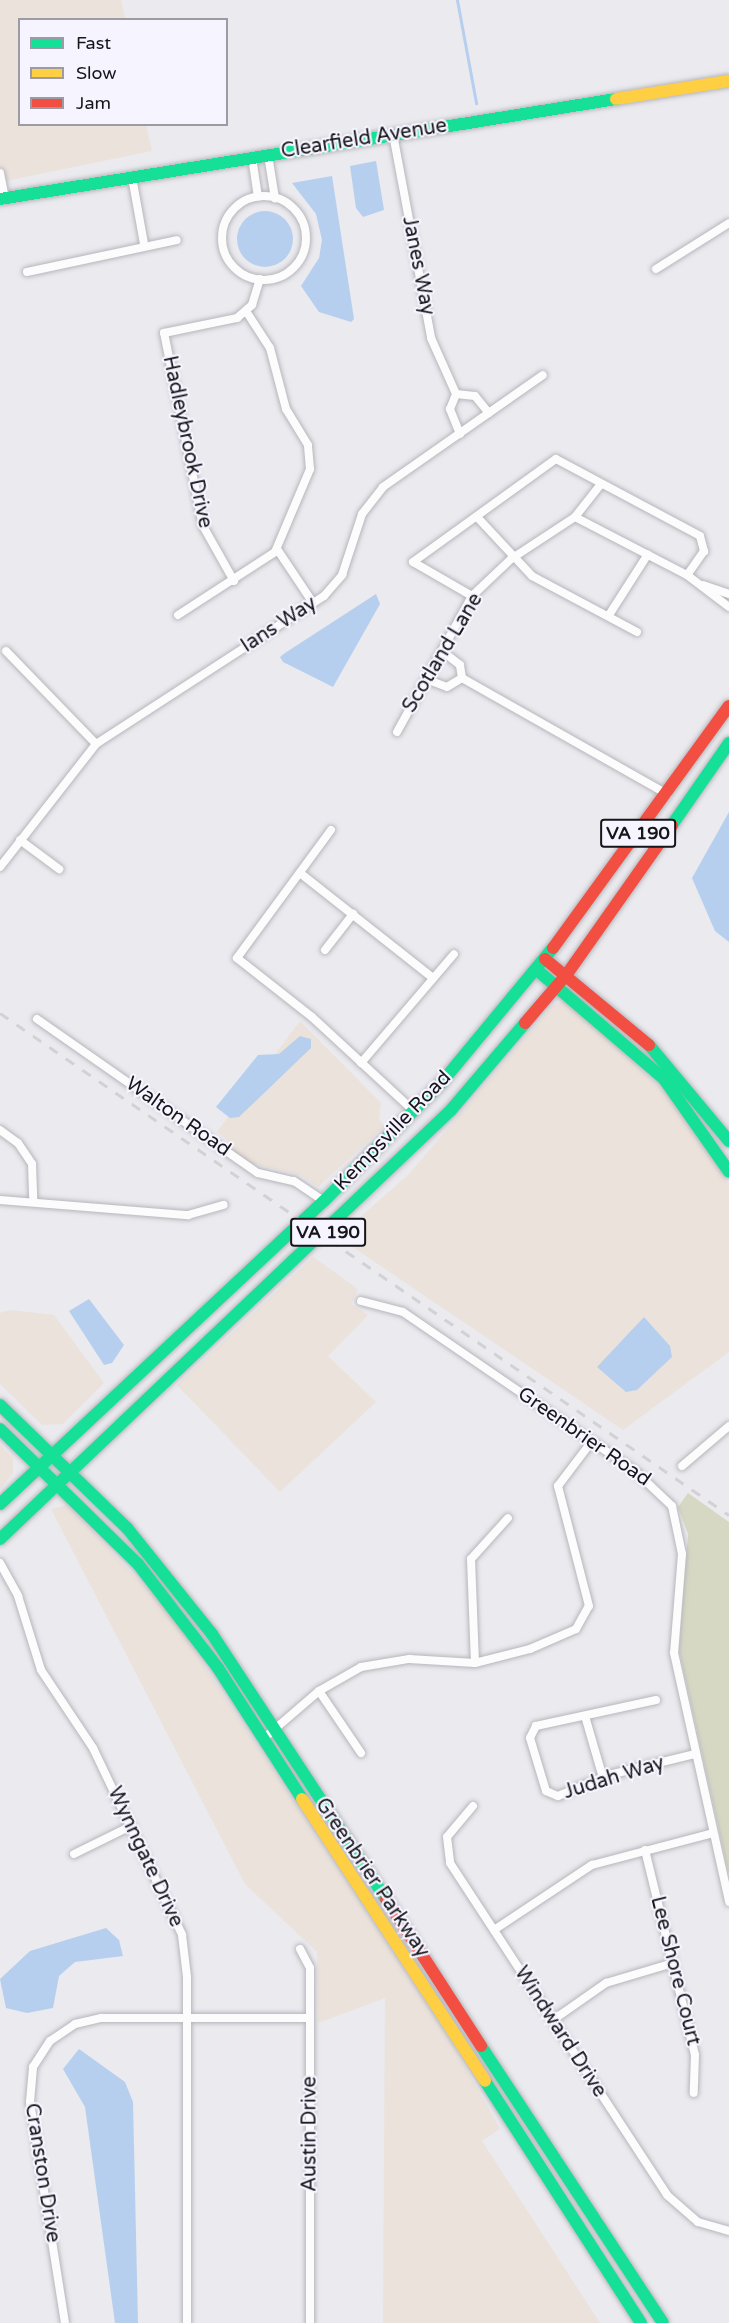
<!DOCTYPE html>
<style>
body{margin:0}
#map{position:relative;width:729px;height:2323px;overflow:hidden;background:#eaeaef;font-family:"Varela Round",sans-serif}
div>[style]{position:absolute}
.commercial>*{inset:0;background:#ebe2db}
.green>*{inset:0;background:#d7d8c4}
.water>*{inset:0;background:#b6cfef}
.round{border-radius:50%}
.stream>*{height:3px;margin:-1.5px;padding:0 1.5px;transform-origin:1.5px;border-radius:1.5px;background:#b6cfef}
.roads{filter:drop-shadow(0 0 2px #b7b6bb) drop-shadow(0 0 2px #b7b6bb)}
.street>*{height:8px;margin:-4px;padding:0 4px;transform-origin:4px;border-radius:4px;background:#fcfcfd}
.street>.ring{margin:-4px;padding:0;box-sizing:content-box;background:none;border:8px solid #fcfcfd;border-radius:50%}
.fast>*{height:12px;margin:-6px;padding:0 6px;transform-origin:6px;border-radius:6px;background:#16e098}
.slow>*{height:12px;margin:-6px;padding:0 6px;transform-origin:6px;border-radius:6px;background:#ffcf43}
.jam>*{height:12px;margin:-6px;padding:0 6px;transform-origin:6px;border-radius:6px;background:#f24e42}
.rail>*{height:3px;margin-top:-1.5px;transform-origin:0;background:repeating-linear-gradient(90deg,#d2d2d4 0 10px,transparent 0 20px)}
span{translate:-50% -50%;white-space:nowrap;text-align:center;line-height:1.15;-webkit-text-stroke:4.5px #f6f4ff;paint-order:stroke}
.shield-label span{padding:2px 4px;background:#f6f4ff;border:2px solid;border-radius:4px;-webkit-text-stroke-width:0}
.shield-label{font-size:18px;color:#161519;font-weight:700}
.street-label{font-size:20px;color:#161519}
.legend{position:absolute;left:18px;top:18px;width:210px;height:108px;box-sizing:border-box;background:#f6f4ff;border:2px solid #9c9ba3;margin:0;padding:8px 10px;list-style:none;font-size:18px;color:#161519}
.legend li{display:flex;align-items:center;gap:12px;height:30px}
.legend b{width:30px;border:2px solid #9c9ba3}
</style>
<div id="map">
<div class="commercial">
<div style="clip-path:polygon(0 0,121px 0,125px 19px,20px 20px,20px 124px,146px 125px,152px 151px,0 182px)"></div>
<div style="clip-path:polygon(567px 1000px,662px 1089px,729px 1184px,729px 1352px,623px 1430px,338px 1237px,408px 1175px,552px 1006px)"></div>
<div style="clip-path:polygon(300px 1021px,381px 1103px,379px 1120px,385px 1126px,318px 1187px,301px 1175px,245px 1162px,223px 1148px,228px 1140px,217px 1132px)"></div>
<div style="clip-path:polygon(313px 1257px,358px 1289px,351px 1304px,368px 1315px,328px 1356px,376px 1402px,280px 1492px,177px 1385px)"></div>
<div style="clip-path:polygon(10px 1310px,54px 1315px,104px 1383px,63px 1424px,42px 1425px,0 1384px,0 1313px)"></div>
<div style="clip-path:polygon(0 1445px,13px 1459px,13px 1473px,0 1489px)"></div>
<div style="clip-path:polygon(67px 1505px,170px 1613px,453px 2045px,500px 2129px,482px 2141px,600px 2323px,383px 2323px,385px 1998px,318px 2023px,317px 1952px,245px 1884px,51px 1509px)"></div>
</div>
<div class="green">
<div style="clip-path:polygon(688px 1493px,729px 1522px,729px 1875px,679px 1650px,688px 1534px,678px 1507px)"></div>
</div>
<div class="water">
<div style="clip-path:polygon(376px 161px,384px 210px,363px 217px,356px 208px,350px 166px)"></div>
<div style="clip-path:polygon(332px 176px,354px 319px,351px 322px,319px 312px,301px 286px,319px 258px,322px 240px,316px 214px,292px 183px)"></div>
<div class="round" style="left:237px;top:211px;width:56px;height:56px"></div>
<div style="clip-path:polygon(376px 594px,380px 604px,333px 687px,283px 662px,280px 657px,285px 653px)"></div>
<div style="clip-path:polygon(729px 812px,729px 942px,715px 931px,692px 878px)"></div>
<div style="clip-path:polygon(300px 1036px,311px 1039px,311px 1048px,239px 1117px,230px 1118px,216px 1107px,258px 1055px,279px 1054px)"></div>
<div style="clip-path:polygon(89px 1299px,124px 1345px,112px 1363px,104px 1365px,69px 1311px)"></div>
<div style="clip-path:polygon(644px 1317px,670px 1346px,672px 1357px,637px 1390px,626px 1392px,597px 1367px)"></div>
<div style="clip-path:polygon(106px 1928px,119px 1940px,123px 1956px,75px 1962px,59px 1976px,53px 2008px,27px 2013px,6px 2008px,0 1979px,30px 1951px)"></div>
<div style="clip-path:polygon(79px 2049px,125px 2082px,133px 2102px,138px 2323px,115px 2323px,85px 2107px,63px 2069px)"></div>
</div>
<div class="stream">
<div style="left:457px;top:0;width:105px;rotate:79.5deg"></div>
</div>
<div class="roads">
<div class="street">
<div style="left:393px;top:134px;width:208px;rotate:79.4deg"></div>
<div style="left:431px;top:338px;width:61px;rotate:65.9deg"></div>
<div style="left:268px;top:155px;width:44px;rotate:80.8deg"></div>
<div style="left:252px;top:157px;width:40px;rotate:81.5deg"></div>
<div style="left:0;top:173px;width:25px;rotate:79deg"></div>
<div style="left:132px;top:177px;width:68px;rotate:79.8deg"></div>
<div class="ring" style="left:222px;top:196px;width:76px;height:76px"></div>
<div style="left:656px;top:269px;width:86px;rotate:-32.2deg"></div>
<div style="left:27px;top:272px;width:153px;rotate:-12deg"></div>
<div style="left:460px;top:434px;width:27px;rotate:-112deg"></div>
<div style="left:450px;top:409px;width:16px;rotate:-68deg"></div>
<div style="left:456px;top:394px;width:19px;rotate:6deg"></div>
<div style="left:475px;top:396px;width:22px;rotate:51deg"></div>
<div style="left:575px;top:517px;width:126px;rotate:27.4deg"></div>
<div style="left:687px;top:575px;width:53px;rotate:37.3deg"></div>
<div style="left:478px;top:518px;width:79px;rotate:47deg"></div>
<div style="left:532px;top:576px;width:119px;rotate:28.1deg"></div>
<div style="left:277px;top:549px;width:65px;rotate:56.3deg"></div>
<div style="left:234px;top:581px;width:63px;rotate:-119.4deg"></div>
<div style="left:203px;top:526px;width:197px;rotate:-101.4deg"></div>
<div style="left:164px;top:333px;width:75px;rotate:-11.6deg"></div>
<div style="left:237px;top:318px;width:20px;rotate:-41deg"></div>
<div style="left:252px;top:305px;width:27px;rotate:-73deg"></div>
<div style="left:703px;top:585px;width:28px;rotate:19deg"></div>
<div style="left:472px;top:596px;width:68px;rotate:-150deg"></div>
<div style="left:413px;top:562px;width:176px;rotate:-35.8deg"></div>
<div style="left:556px;top:459px;width:163px;rotate:28.1deg"></div>
<div style="left:700px;top:536px;width:16px;rotate:75deg"></div>
<div style="left:704px;top:551px;width:29px;rotate:125deg"></div>
<div style="left:178px;top:615px;width:116px;rotate:-33deg"></div>
<div style="left:275px;top:552px;width:90px;rotate:-67.1deg"></div>
<div style="left:310px;top:469px;width:24px;rotate:-95deg"></div>
<div style="left:308px;top:445px;width:42px;rotate:-121.4deg"></div>
<div style="left:286px;top:409px;width:63px;rotate:-104.7deg"></div>
<div style="left:270px;top:348px;width:44px;rotate:-123deg"></div>
<div style="left:609px;top:615px;width:72px;rotate:-57.4deg"></div>
<div style="left:6px;top:651px;width:129px;rotate:45.9deg"></div>
<div style="left:462px;top:678px;width:236px;rotate:29.5deg"></div>
<div style="left:426px;top:679px;width:22px;rotate:21deg"></div>
<div style="left:447px;top:687px;width:17px;rotate:-31deg"></div>
<div style="left:462px;top:678px;width:13px;rotate:-99deg"></div>
<div style="left:460px;top:665px;width:23px;rotate:-142deg"></div>
<div style="left:397px;top:732px;width:155px;rotate:-61.1deg"></div>
<div style="left:472px;top:596px;width:54px;rotate:-43.5deg"></div>
<div style="left:511px;top:559px;width:77px;rotate:-33.3deg"></div>
<div style="left:575px;top:517px;width:42px;rotate:-51.8deg"></div>
<div style="left:331px;top:830px;width:159px;rotate:126.3deg"></div>
<div style="left:237px;top:958px;width:95px;rotate:38.2deg"></div>
<div style="left:312px;top:1017px;width:140px;rotate:42.7deg"></div>
<div style="left:20px;top:840px;width:49px;rotate:36.6deg"></div>
<div style="left:0;top:867px;width:156px;rotate:-52deg"></div>
<div style="left:96px;top:744px;width:272px;rotate:-33deg"></div>
<div style="left:324px;top:596px;width:28px;rotate:-49deg"></div>
<div style="left:342px;top:575px;width:64px;rotate:-71.8deg"></div>
<div style="left:362px;top:514px;width:34px;rotate:-52deg"></div>
<div style="left:383px;top:487px;width:195px;rotate:-35deg"></div>
<div style="left:300px;top:873px;width:169px;rotate:38.3deg"></div>
<div style="left:325px;top:950px;width:46px;rotate:-52.1deg"></div>
<div style="left:37px;top:1019px;width:269px;rotate:34.9deg"></div>
<div style="left:258px;top:1173px;width:37px;rotate:13deg"></div>
<div style="left:294px;top:1181px;width:36px;rotate:34deg"></div>
<div style="left:361px;top:1063px;width:143px;rotate:-49.5deg"></div>
<div style="left:0;top:1130px;width:22px;rotate:36deg"></div>
<div style="left:18px;top:1143px;width:25px;rotate:56deg"></div>
<div style="left:32px;top:1164px;width:38px;rotate:88deg"></div>
<div style="left:0;top:1200px;width:189px;rotate:4.6deg"></div>
<div style="left:188px;top:1215px;width:37px;rotate:-16deg"></div>
<div style="left:361px;top:1301px;width:43px;rotate:14.7deg"></div>
<div style="left:403px;top:1312px;width:281px;rotate:34.4deg"></div>
<div style="left:635px;top:1471px;width:51px;rotate:43.4deg"></div>
<div style="left:672px;top:1506px;width:49px;rotate:78.2deg"></div>
<div style="left:682px;top:1554px;width:99px;rotate:94.6deg"></div>
<div style="left:674px;top:1653px;width:255px;rotate:77.5deg"></div>
<div style="left:682px;top:1466px;width:62px;rotate:-40.4deg"></div>
<div style="left:0;top:1563px;width:38px;rotate:61deg"></div>
<div style="left:18px;top:1596px;width:77px;rotate:72.7deg"></div>
<div style="left:41px;top:1670px;width:94px;rotate:56.3deg"></div>
<div style="left:93px;top:1748px;width:207px;rotate:64.5deg"></div>
<div style="left:182px;top:1935px;width:42px;rotate:83.2deg"></div>
<div style="left:187px;top:1977px;width:346px;rotate:90deg"></div>
<div style="left:475px;top:1663px;width:104px;rotate:-92.2deg"></div>
<div style="left:471px;top:1559px;width:55px;rotate:-47.9deg"></div>
<div style="left:319px;top:1691px;width:75px;rotate:55.9deg"></div>
<div style="left:656px;top:1700px;width:123px;rotate:167.8deg"></div>
<div style="left:536px;top:1726px;width:13px;rotate:117deg"></div>
<div style="left:530px;top:1738px;width:55px;rotate:73.2deg"></div>
<div style="left:546px;top:1791px;width:13px;rotate:23deg"></div>
<div style="left:558px;top:1796px;width:55px;rotate:-22.4deg"></div>
<div style="left:609px;top:1775px;width:89px;rotate:-13.7deg"></div>
<div style="left:585px;top:1716px;width:65px;rotate:73.8deg"></div>
<div style="left:262px;top:1740px;width:75px;rotate:-40.7deg"></div>
<div style="left:319px;top:1691px;width:48px;rotate:-29.7deg"></div>
<div style="left:361px;top:1667px;width:49px;rotate:-9.5deg"></div>
<div style="left:409px;top:1659px;width:66px;rotate:3.5deg"></div>
<div style="left:475px;top:1663px;width:57px;rotate:-14.3deg"></div>
<div style="left:530px;top:1649px;width:50px;rotate:-23.5deg"></div>
<div style="left:576px;top:1629px;width:26px;rotate:-61deg"></div>
<div style="left:589px;top:1606px;width:124px;rotate:-104.5deg"></div>
<div style="left:558px;top:1486px;width:56px;rotate:-52.9deg"></div>
<div style="left:473px;top:1806px;width:40px;rotate:130deg"></div>
<div style="left:447px;top:1837px;width:26px;rotate:83deg"></div>
<div style="left:450px;top:1863px;width:397px;rotate:56.8deg"></div>
<div style="left:667px;top:2195px;width:41px;rotate:41.1deg"></div>
<div style="left:698px;top:2222px;width:32px;rotate:16deg"></div>
<div style="left:645px;top:1850px;width:211px;rotate:76.3deg"></div>
<div style="left:695px;top:2055px;width:38px;rotate:92deg"></div>
<div style="left:74px;top:1854px;width:64px;rotate:-26.2deg"></div>
<div style="left:494px;top:1930px;width:118px;rotate:-33.6deg"></div>
<div style="left:592px;top:1865px;width:125px;rotate:-14.8deg"></div>
<div style="left:300px;top:1949px;width:21px;rotate:62deg"></div>
<div style="left:310px;top:1968px;width:355px;rotate:90deg"></div>
<div style="left:553px;top:2020px;width:65px;rotate:-34.9deg"></div>
<div style="left:606px;top:1983px;width:70px;rotate:-16.6deg"></div>
<div style="left:65px;top:2323px;width:224px;rotate:-99deg"></div>
<div style="left:30px;top:2102px;width:35px;rotate:-85deg"></div>
<div style="left:33px;top:2067px;width:31px;rotate:-57deg"></div>
<div style="left:50px;top:2041px;width:30px;rotate:-34deg"></div>
<div style="left:75px;top:2024px;width:27px;rotate:-13deg"></div>
<div style="left:101px;top:2018px;width:209px"></div>
</div>
<div class="fast">
<div style="left:0;top:199px;width:624px;rotate:-9.22deg"></div>
<div style="left:672px;top:825px;width:100px;rotate:-55.2deg"></div>
<div style="left:537px;top:970px;width:167px;rotate:40.6deg"></div>
<div style="left:664px;top:1079px;width:113px;rotate:55deg"></div>
<div style="left:649px;top:1045px;width:125px;rotate:50.2deg"></div>
<div style="left:0;top:1405px;width:177px;rotate:44.1deg"></div>
<div style="left:127px;top:1528px;width:136px;rotate:51.3deg"></div>
<div style="left:212px;top:1634px;width:317px;rotate:56.7deg"></div>
<div style="left:0;top:1429px;width:193px;rotate:44.4deg"></div>
<div style="left:138px;top:1564px;width:131px;rotate:52.4deg"></div>
<div style="left:218px;top:1668px;width:156px;rotate:57.3deg"></div>
<div style="left:0;top:1504px;width:444px;rotate:-43.1deg"></div>
<div style="left:324px;top:1201px;width:168px;rotate:-45.2deg"></div>
<div style="left:442px;top:1082px;width:174px;rotate:-50.4deg"></div>
<div style="left:0;top:1539px;width:622px;rotate:-43.57deg"></div>
<div style="left:451px;top:1110px;width:114px;rotate:-49.6deg"></div>
<div style="left:481px;top:2046px;width:331px;rotate:56.7deg"></div>
<div style="left:485px;top:2081px;width:288px;rotate:57.2deg"></div>
</div>
<div class="slow">
<div style="left:616px;top:99px;width:114px;rotate:-9.1deg"></div>
<div style="left:302px;top:1799px;width:336px;rotate:57deg"></div>
</div>
<div class="jam">
<div style="left:553px;top:948px;width:299px;rotate:-54deg"></div>
<div style="left:545px;top:959px;width:135px;rotate:39.6deg"></div>
<div style="left:525px;top:1023px;width:65px;rotate:-49.4deg"></div>
<div style="left:567px;top:974px;width:182px;rotate:-54.8deg"></div>
<div style="left:386px;top:1899px;width:175px;rotate:57.1deg"></div>
</div>
</div>
<div class="rail">
<div style="left:0;top:1013px;width:885px;rotate:34.55deg"></div>
</div>
<div class="shield-label">
<span style="left:638px;top:833px">VA 190</span>
<span style="left:328px;top:1232px">VA 190</span>
</div>
<div class="street-label">
<span style="left:364px;top:139px;rotate:-9deg">Clearfield Avenue</span>
<span style="left:418px;top:266px;rotate:79deg">Janes Way</span>
<span style="left:187px;top:442px;rotate:78deg">Hadleybrook Drive</span>
<span style="left:279px;top:625px;rotate:-33deg">Ians Way</span>
<span style="left:443px;top:653px;rotate:-59deg">Scotland Lane</span>
<span style="left:178px;top:1117px;rotate:35deg">Walton Road</span>
<span style="left:393px;top:1131px;rotate:-46deg">Kempsville Road</span>
<span style="left:584px;top:1437px;rotate:35deg">Greenbrier Road</span>
<span style="left:614px;top:1778px;rotate:-17deg">Judah Way</span>
<span style="left:145px;top:1857px;rotate:65deg">Wynngate Drive</span>
<span style="left:372px;top:1878px;rotate:56deg">Greenbrier Parkway</span>
<span style="left:675px;top:1971px;rotate:76deg">Lee Shore Court</span>
<span style="left:560px;top:2032px;rotate:57deg">Windward Drive</span>
<span style="left:310px;top:2134px;rotate:-90deg">Austin Drive</span>
<span style="left:42px;top:2173px;rotate:81deg">Cranston Drive</span>
</div>
<ul class="legend">
<li><b style="height:8px;background:#16e098"></b>Fast</li>
<li><b style="height:8px;background:#ffcf43"></b>Slow</li>
<li><b style="height:8px;background:#f24e42"></b>Jam</li>
</ul>
</div>
